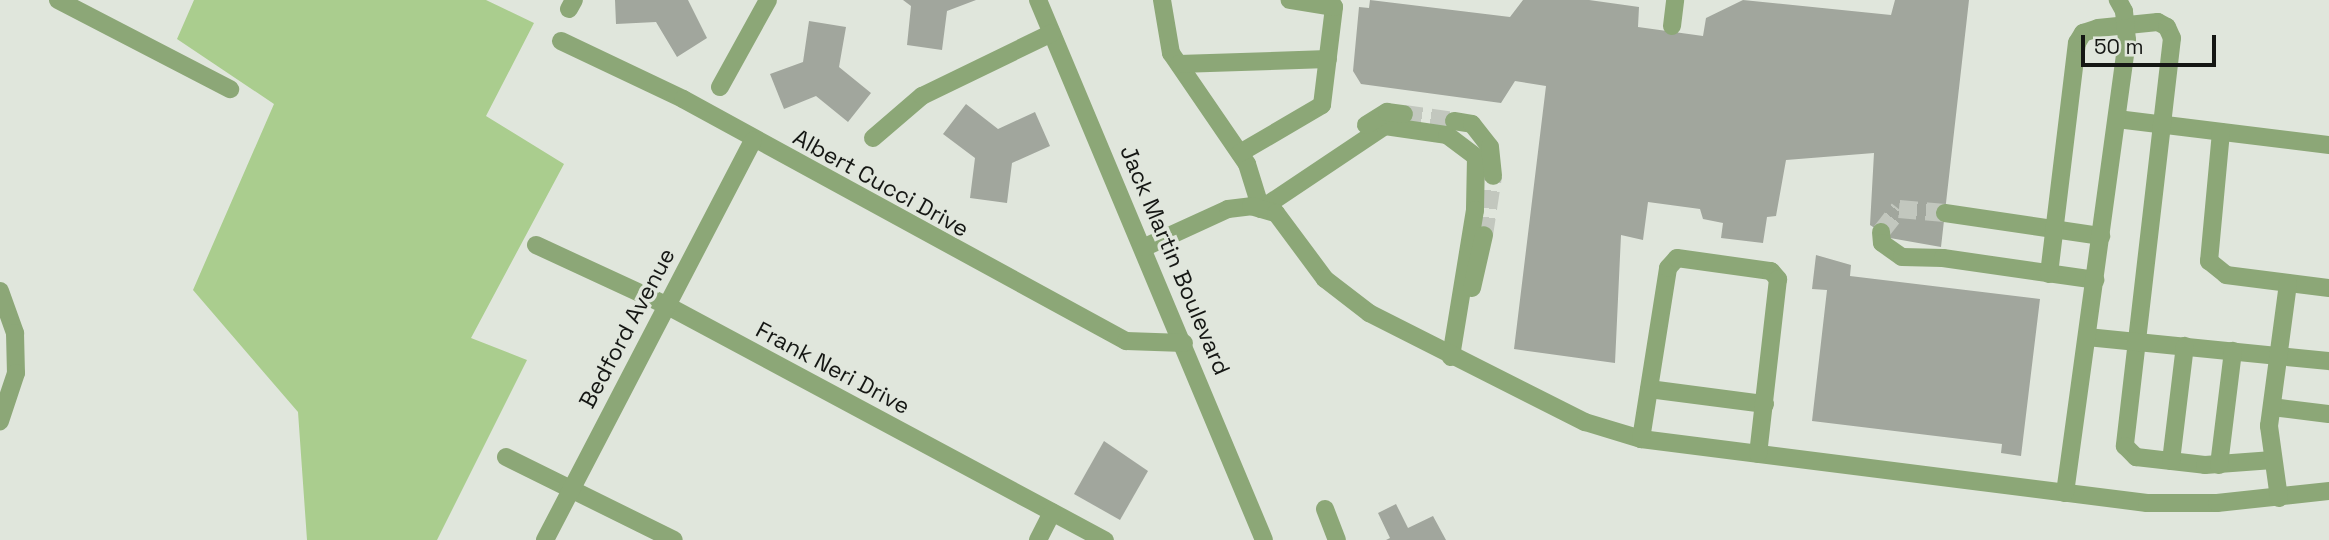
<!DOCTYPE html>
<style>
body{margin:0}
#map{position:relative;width:2329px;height:540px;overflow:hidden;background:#e0e6dc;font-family:"Space Grotesk",sans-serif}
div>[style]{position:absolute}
.green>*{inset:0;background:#aacd8e}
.building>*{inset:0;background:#a1a69d}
.minor-tunnel>*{height:18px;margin-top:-9px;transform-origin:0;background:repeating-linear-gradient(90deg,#c2c7be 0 18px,transparent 0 27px)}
.minor>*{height:18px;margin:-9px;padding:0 9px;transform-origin:9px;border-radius:9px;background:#8ca777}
span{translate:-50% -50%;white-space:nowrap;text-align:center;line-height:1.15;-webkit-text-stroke:7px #e0e6dc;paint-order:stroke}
.street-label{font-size:23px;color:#151714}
.scale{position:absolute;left:2081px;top:35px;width:135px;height:32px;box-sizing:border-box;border:4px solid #151714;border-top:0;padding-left:9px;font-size:21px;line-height:24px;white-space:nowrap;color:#151714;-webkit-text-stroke:5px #e0e6dc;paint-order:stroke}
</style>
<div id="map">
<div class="green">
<div style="clip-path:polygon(194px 0,486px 0,534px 23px,486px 116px,564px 164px,471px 338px,527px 360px,437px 540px,307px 540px,298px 412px,193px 290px,274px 104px,177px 39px)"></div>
</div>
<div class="building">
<div style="clip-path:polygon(615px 0,688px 0,707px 38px,677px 57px,656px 22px,616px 24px)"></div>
<div style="clip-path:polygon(903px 0,976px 0,947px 11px,942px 50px,907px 45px,911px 6px)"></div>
<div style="clip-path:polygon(1370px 0,1510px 17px,1523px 0,1589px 0,1639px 7px,1638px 27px,1703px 36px,1706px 18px,1743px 0,1891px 15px,1895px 0,1969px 0,1941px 247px,1890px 238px,1870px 225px,1874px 153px,1786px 160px,1776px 216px,1767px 217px,1763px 243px,1721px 238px,1723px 223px,1703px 219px,1700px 209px,1648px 202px,1643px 240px,1621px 235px,1615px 363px,1514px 349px,1546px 86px,1515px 81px,1501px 103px,1361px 84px,1353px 71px,1359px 7px,1369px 8px)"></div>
<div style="clip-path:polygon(809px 21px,846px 27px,839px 67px,871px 93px,848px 122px,816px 96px,784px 109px,770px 74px,803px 62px)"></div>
<div style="clip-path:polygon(966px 104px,998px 129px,1035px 112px,1050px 146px,1012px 163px,1007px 203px,970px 198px,975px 158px,943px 134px)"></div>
<div style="clip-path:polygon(1816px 255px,1851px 265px,1850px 276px,2040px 299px,2021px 456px,2001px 453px,2002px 444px,1812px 421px,1827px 290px,1812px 289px)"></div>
<div style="clip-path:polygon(1104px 441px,1148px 471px,1120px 520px,1074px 494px)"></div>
<div style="clip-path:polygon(1396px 504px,1408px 528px,1433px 516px,1446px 540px,1386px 540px,1390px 538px,1378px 513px)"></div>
</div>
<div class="minor-tunnel">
<div style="left:1404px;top:114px;width:50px;rotate:8deg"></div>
<div style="left:1881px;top:232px;width:29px;rotate:-52deg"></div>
<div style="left:1899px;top:209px;width:46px;rotate:5deg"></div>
<div style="left:1484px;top:235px;width:60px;rotate:-81.3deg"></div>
</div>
<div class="minor">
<div style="left:58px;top:0;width:194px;rotate:27.4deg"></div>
<div style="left:1038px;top:0;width:585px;rotate:67.29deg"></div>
<div style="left:1162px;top:0;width:54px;rotate:80.4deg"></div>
<div style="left:1171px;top:53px;width:135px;rotate:55.6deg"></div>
<div style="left:1247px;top:164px;width:47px;rotate:72.7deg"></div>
<div style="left:1261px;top:209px;width:149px;rotate:-33.8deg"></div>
<div style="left:1385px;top:126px;width:63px;rotate:8.3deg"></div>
<div style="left:1447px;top:135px;width:36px;rotate:37deg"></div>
<div style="left:1476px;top:157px;width:53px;rotate:91.1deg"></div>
<div style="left:1475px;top:210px;width:149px;rotate:99.3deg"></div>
<div style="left:569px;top:9px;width:10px;rotate:-61deg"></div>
<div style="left:1672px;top:26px;width:26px;rotate:-83deg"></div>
<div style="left:561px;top:41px;width:135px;rotate:25.4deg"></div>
<div style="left:683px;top:99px;width:505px;rotate:28.65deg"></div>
<div style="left:1126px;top:341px;width:58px;rotate:2deg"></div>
<div style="left:1179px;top:64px;width:149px;rotate:-1.9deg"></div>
<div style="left:720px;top:87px;width:99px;rotate:-61.1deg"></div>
<div style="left:2117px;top:119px;width:214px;rotate:7deg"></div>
<div style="left:1454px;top:121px;width:18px;rotate:9deg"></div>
<div style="left:1472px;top:124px;width:29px;rotate:52deg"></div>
<div style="left:1490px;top:147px;width:29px;rotate:84deg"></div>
<div style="left:1366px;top:125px;width:25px;rotate:-32deg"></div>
<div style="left:1387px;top:112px;width:17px;rotate:7deg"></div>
<div style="left:2221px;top:132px;width:130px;rotate:95.3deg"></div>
<div style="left:2209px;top:261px;width:22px;rotate:39deg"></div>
<div style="left:2226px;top:275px;width:104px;rotate:7.2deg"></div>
<div style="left:873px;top:138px;width:65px;rotate:-40.6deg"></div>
<div style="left:922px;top:96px;width:144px;rotate:-25.9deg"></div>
<div style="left:1240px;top:153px;width:95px;rotate:-30.3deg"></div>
<div style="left:1322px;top:105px;width:99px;rotate:-83deg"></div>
<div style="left:1334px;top:7px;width:45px;rotate:-171deg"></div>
<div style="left:1945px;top:213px;width:158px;rotate:8.4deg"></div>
<div style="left:1881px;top:232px;width:11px;rotate:85deg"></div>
<div style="left:1882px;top:243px;width:24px;rotate:35deg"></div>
<div style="left:1902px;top:257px;width:41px;rotate:1.4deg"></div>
<div style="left:1943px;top:258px;width:154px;rotate:8.2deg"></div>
<div style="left:536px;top:245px;width:143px;rotate:24.8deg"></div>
<div style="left:666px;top:305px;width:498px;rotate:28.2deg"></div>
<div style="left:1145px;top:247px;width:91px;rotate:-24.6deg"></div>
<div style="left:1228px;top:209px;width:23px;rotate:-7deg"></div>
<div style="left:1251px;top:206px;width:26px;rotate:16deg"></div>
<div style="left:1276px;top:213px;width:82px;rotate:53.4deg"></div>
<div style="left:1325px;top:279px;width:56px;rotate:37.7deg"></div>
<div style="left:1369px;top:313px;width:242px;rotate:26.8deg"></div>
<div style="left:1585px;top:422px;width:59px;rotate:16.9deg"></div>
<div style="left:1641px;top:439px;width:510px;rotate:7.21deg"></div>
<div style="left:2147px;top:503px;width:70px"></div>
<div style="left:2217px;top:503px;width:113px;rotate:-6.1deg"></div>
<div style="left:2049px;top:274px;width:233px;rotate:-83.1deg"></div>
<div style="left:2077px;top:43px;width:12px;rotate:-59deg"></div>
<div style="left:2083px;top:33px;width:16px;rotate:-18deg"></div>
<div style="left:2098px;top:28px;width:60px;rotate:-5.7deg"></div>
<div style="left:2158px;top:22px;width:10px;rotate:29deg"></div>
<div style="left:2167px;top:27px;width:12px;rotate:66deg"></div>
<div style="left:2172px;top:38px;width:411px;rotate:96.6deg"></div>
<div style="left:2125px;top:446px;width:16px;rotate:45deg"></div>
<div style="left:2136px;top:457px;width:69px;rotate:6.6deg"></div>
<div style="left:2205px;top:465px;width:68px;rotate:-4.2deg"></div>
<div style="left:1472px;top:288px;width:54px;rotate:-77.2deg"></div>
<div style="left:0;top:291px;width:45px;rotate:70.3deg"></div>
<div style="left:15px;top:333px;width:40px;rotate:88.6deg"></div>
<div style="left:16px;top:373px;width:51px;rotate:108.4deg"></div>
<div style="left:2087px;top:337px;width:243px;rotate:5.7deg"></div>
<div style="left:1649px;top:389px;width:117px;rotate:7.4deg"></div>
<div style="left:2272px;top:407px;width:57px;rotate:7deg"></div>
<div style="left:1641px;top:439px;width:173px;rotate:-81deg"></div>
<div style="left:1668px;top:268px;width:13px;rotate:-48deg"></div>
<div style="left:1677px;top:258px;width:95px;rotate:7.9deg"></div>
<div style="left:1771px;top:271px;width:11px;rotate:49deg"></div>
<div style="left:1778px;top:279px;width:176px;rotate:96.5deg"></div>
<div style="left:506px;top:457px;width:187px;rotate:26.3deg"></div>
<div style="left:2171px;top:461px;width:116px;rotate:-83.1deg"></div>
<div style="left:2219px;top:465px;width:115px;rotate:-83deg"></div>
<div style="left:2065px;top:493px;width:457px;rotate:-82.2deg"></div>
<div style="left:2127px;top:40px;width:29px;rotate:-96deg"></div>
<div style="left:2124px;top:11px;width:13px;rotate:-119deg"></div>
<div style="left:2279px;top:498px;width:73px;rotate:-97.9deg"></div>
<div style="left:2269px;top:426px;width:144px;rotate:-82.4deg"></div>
<div style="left:1325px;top:509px;width:33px;rotate:69deg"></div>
<div style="left:545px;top:540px;width:450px;rotate:-62.5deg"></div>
<div style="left:1038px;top:540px;width:31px;rotate:-63deg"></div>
</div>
<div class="street-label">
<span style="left:881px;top:183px;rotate:29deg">Albert Cucci Drive</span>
<span style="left:1175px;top:260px;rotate:67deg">Jack Martin Boulevard</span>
<span style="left:627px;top:328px;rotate:-62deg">Bedford Avenue</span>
<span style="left:833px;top:368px;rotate:28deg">Frank Neri Drive</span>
</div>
<div class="scale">50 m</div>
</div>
